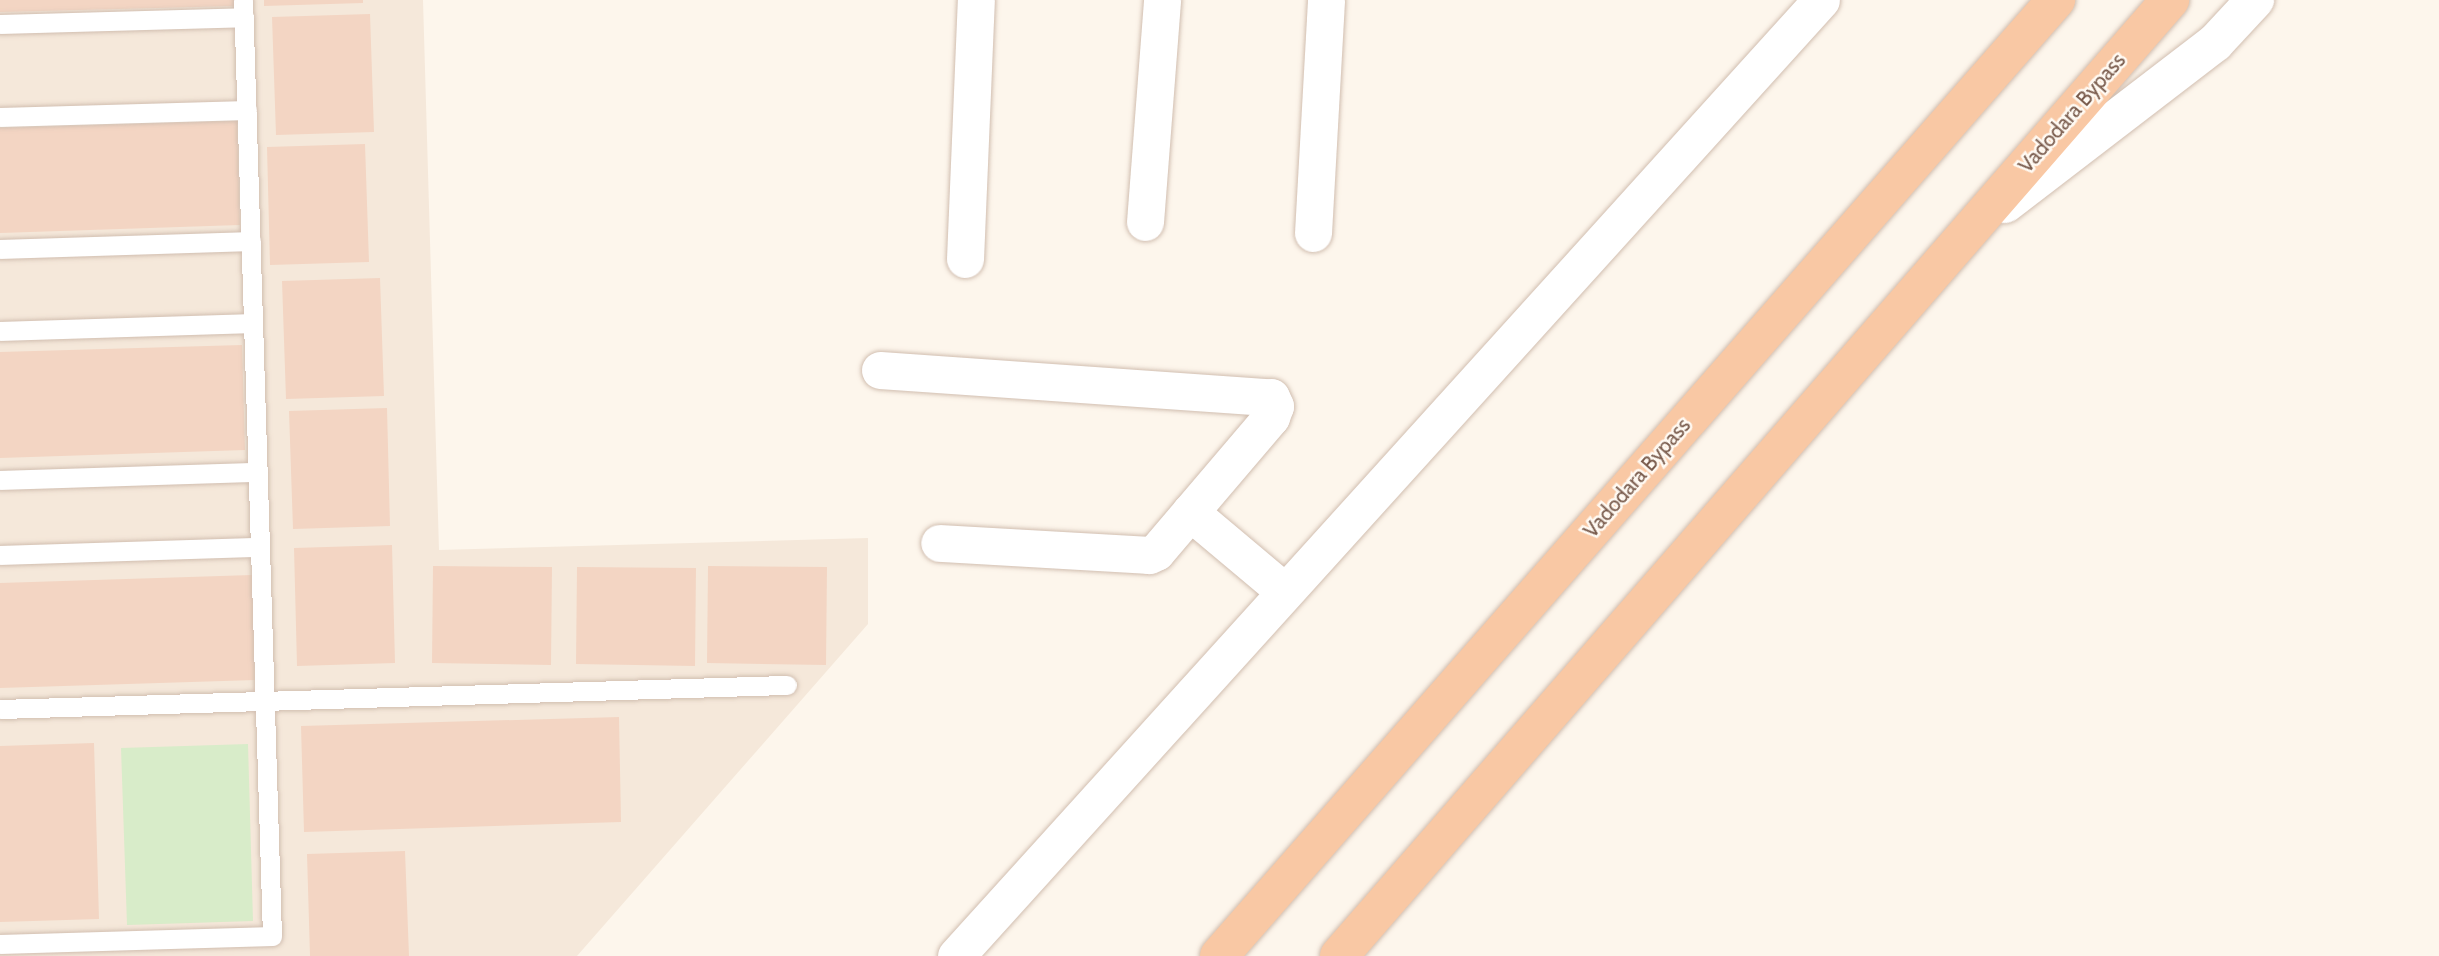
<!DOCTYPE html>
<style>
body{margin:0}
#map{position:relative;width:2439px;height:956px;overflow:hidden;background:#fdf6ec;font-family:Cabin,sans-serif}
div>[style]{position:absolute}
.residential>*{inset:0;background:#f5e8da}
.green>*{inset:0;background:#d8ecc9}
.building>*{inset:0;background:#f3d5c3}
.roads{filter:drop-shadow(0 0 2px #d1beb0) drop-shadow(0 0 2px #d1beb0)}
.service>*{height:19px;margin:-9.5px;padding:0 9.5px;transform-origin:9.5px;border-radius:9.5px;background:#fff}
.minor>*{height:37px;margin:-18.5px;padding:0 18.5px;transform-origin:18.5px;border-radius:18.5px;background:#fff}
.tertiary>*{height:38px;margin:-19px;padding:0 19px;transform-origin:19px;border-radius:19px;background:#fff}
.trunk>*{height:38px;margin:-19px;padding:0 19px;transform-origin:19px;border-radius:19px;background:#f9c8a4}
span{translate:-50% -50%;white-space:nowrap;text-align:center;line-height:1.15;-webkit-text-stroke:5px #fffaf3;paint-order:stroke}
.street-label{font-size:21px;color:#7a5c4d}
</style>
<div id="map">
<div class="residential">
<div style="clip-path:polygon(0 0,423px 0,439px 550px,868px 538px,868px 624px,577px 956px,0 956px)"></div>
</div>
<div class="green">
<div style="clip-path:polygon(248px 744px,253px 921px,127px 925px,121px 748px)"></div>
</div>
<div class="building">
<div style="clip-path:polygon(0 0,235px 0,235px 6px,0 12px)"></div>
<div style="clip-path:polygon(264px 0,363px 0,363px 3px,264px 6px)"></div>
<div style="clip-path:polygon(370px 14px,374px 132px,276px 135px,272px 17px)"></div>
<div style="clip-path:polygon(237px 121px,240px 225px,0 233px,0 128px)"></div>
<div style="clip-path:polygon(365px 144px,369px 262px,270px 265px,267px 147px)"></div>
<div style="clip-path:polygon(380px 278px,384px 396px,286px 399px,282px 281px)"></div>
<div style="clip-path:polygon(242px 345px,245px 450px,0 458px,0 352px)"></div>
<div style="clip-path:polygon(387px 408px,390px 526px,293px 529px,289px 411px)"></div>
<div style="clip-path:polygon(392px 545px,395px 663px,297px 666px,294px 548px)"></div>
<div style="clip-path:polygon(433px 566px,552px 567px,551px 665px,432px 663px)"></div>
<div style="clip-path:polygon(708px 566px,827px 567px,826px 665px,707px 663px)"></div>
<div style="clip-path:polygon(577px 567px,696px 568px,695px 666px,576px 664px)"></div>
<div style="clip-path:polygon(252px 575px,255px 680px,0 688px,0 583px)"></div>
<div style="clip-path:polygon(619px 717px,621px 822px,304px 832px,301px 726px)"></div>
<div style="clip-path:polygon(94px 743px,99px 919px,0 922px,0 746px)"></div>
<div style="clip-path:polygon(405px 851px,409px 956px,310px 956px,307px 854px)"></div>
</div>
<div class="roads">
<div class="service">
<div style="left:0;top:24px;width:244px;rotate:-1.6deg"></div>
<div style="left:0;top:117px;width:247px;rotate:-1.6deg"></div>
<div style="left:0;top:249px;width:251px;rotate:-1.8deg"></div>
<div style="left:0;top:331px;width:253px;rotate:-1.8deg"></div>
<div style="left:0;top:480px;width:258px;rotate:-1.8deg"></div>
<div style="left:0;top:555px;width:260px;rotate:-1.8deg"></div>
<div style="left:0;top:709px;width:787px;rotate:-1.75deg"></div>
<div style="left:0;top:944px;width:272px;rotate:-1.7deg"></div>
<div style="left:272px;top:936px;width:936px;rotate:-91.77deg"></div>
</div>
<div class="minor">
<div style="left:1145px;top:222px;width:223px;rotate:-85.6deg"></div>
<div style="left:1313px;top:233px;width:233px;rotate:-86.8deg"></div>
<div style="left:965px;top:259px;width:259px;rotate:-87.6deg"></div>
<div style="left:880px;top:370px;width:392px;rotate:4deg"></div>
<div style="left:1271px;top:397px;width:10px;rotate:66deg"></div>
<div style="left:1275px;top:406px;width:12px;rotate:110deg"></div>
<div style="left:1271px;top:417px;width:177px;rotate:130.4deg"></div>
<div style="left:1156px;top:552px;width:8px;rotate:157deg"></div>
<div style="left:1149px;top:555px;width:210px;rotate:-176.7deg"></div>
<div style="left:1190px;top:512px;width:123px;rotate:40deg"></div>
<div style="left:956px;top:956px;width:1289px;rotate:-47.86deg"></div>
</div>
<div class="tertiary">
<div style="left:2005px;top:204px;width:265px;rotate:-37.5deg"></div>
<div style="left:2215px;top:43px;width:59px;rotate:-47.1deg"></div>
</div>
<div class="trunk">
<div style="left:1219px;top:956px;width:1271px;rotate:-48.8deg"></div>
<div style="left:1339px;top:956px;width:1267px;rotate:-49deg"></div>
</div>
</div>
<div class="street-label">
<span style="left:2072px;top:113px;rotate:-49deg">Vadodara Bypass</span>
<span style="left:1637px;top:478px;rotate:-49deg">Vadodara Bypass</span>
</div>
</div>
